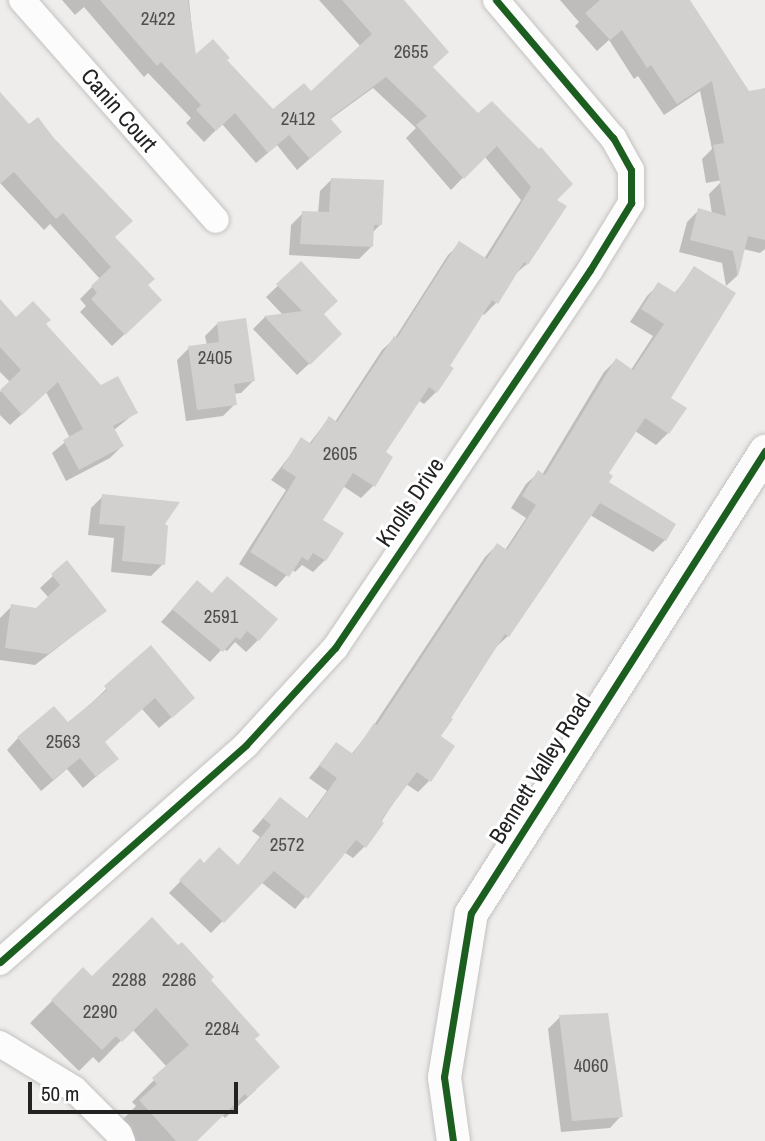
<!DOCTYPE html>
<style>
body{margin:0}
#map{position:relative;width:765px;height:1141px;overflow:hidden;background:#efedeb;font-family:"Archivo Narrow",sans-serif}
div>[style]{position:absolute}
.shadow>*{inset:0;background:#0003}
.building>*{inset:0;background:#d2d0ce}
.roads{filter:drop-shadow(0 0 2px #c3c2c1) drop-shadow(0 0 2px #c3c2c1)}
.minor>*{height:26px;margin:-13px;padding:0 13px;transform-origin:13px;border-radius:13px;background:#fdfcfc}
.tertiary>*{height:33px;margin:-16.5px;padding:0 16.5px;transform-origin:16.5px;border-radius:16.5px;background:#fdfcfc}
.cycleway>*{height:7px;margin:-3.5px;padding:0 3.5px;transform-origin:3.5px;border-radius:3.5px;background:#1b5e20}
span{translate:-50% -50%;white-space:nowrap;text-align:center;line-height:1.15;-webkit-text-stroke:6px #fff;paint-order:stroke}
.number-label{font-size:19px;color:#4e4e4d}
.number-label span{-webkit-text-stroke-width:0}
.street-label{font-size:23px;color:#222}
.scale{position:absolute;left:28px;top:1082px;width:210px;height:32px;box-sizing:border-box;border:4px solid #222;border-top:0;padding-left:9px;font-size:21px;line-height:24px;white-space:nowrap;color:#222;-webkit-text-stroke:5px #fff;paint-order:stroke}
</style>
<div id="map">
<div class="shadow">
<div style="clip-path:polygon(62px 0,189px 0,195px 58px,224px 60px,272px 112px,311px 94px,361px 47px,319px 0,396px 0,431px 67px,554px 201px,527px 264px,514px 275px,496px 303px,484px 315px,482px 313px,448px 366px,436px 392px,424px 404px,418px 400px,383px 453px,373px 486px,361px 498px,343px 486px,321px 520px,325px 560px,313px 572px,302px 565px,295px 572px,292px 569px,276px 587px,239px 564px,286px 490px,271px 480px,302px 440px,309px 444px,329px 418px,335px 422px,382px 350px,395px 338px,448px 255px,460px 244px,484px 259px,521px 200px,484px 156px,451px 190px,406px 138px,416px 128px,373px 88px,329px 120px,340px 132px,297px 170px,277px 145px,256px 163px,222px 124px,204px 142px,186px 123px,191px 118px,148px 73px,144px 77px,84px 7px,75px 15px)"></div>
<div style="clip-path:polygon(560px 0,670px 0,748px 93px,765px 90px,765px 172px,706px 183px,702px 159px,712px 149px,700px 91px,664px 115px,638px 76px,634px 79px,609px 40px,597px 51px,575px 26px,579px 22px)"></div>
<div style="clip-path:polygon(0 95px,113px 237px,146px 286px,148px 312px,112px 346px,80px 312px,86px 306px,80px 299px,100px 279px,50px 224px,44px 230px,0 183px)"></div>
<div style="clip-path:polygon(332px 179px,380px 225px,372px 233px,371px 247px,359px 259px,289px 255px,291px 225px,303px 213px,318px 213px,320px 191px)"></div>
<div style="clip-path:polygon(720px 183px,765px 194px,765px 249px,760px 253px,743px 249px,737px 276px,726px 286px,722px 263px,679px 252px,687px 222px,699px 210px,712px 214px,709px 194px)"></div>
<div style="clip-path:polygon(301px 264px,321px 315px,328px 346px,297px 375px,253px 329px,265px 317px,283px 315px,266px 297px)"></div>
<div style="clip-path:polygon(695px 268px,669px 398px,668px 433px,656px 445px,635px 431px,607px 474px,607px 483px,665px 540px,653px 552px,590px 515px,508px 636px,496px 647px,439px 737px,429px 781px,418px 792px,406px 784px,365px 846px,353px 858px,344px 852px,295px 909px,261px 882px,211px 933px,169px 893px,200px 861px,204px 865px,237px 867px,260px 837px,252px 831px,269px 811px,306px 820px,327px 791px,309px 778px,337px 744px,351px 755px,372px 728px,485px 557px,497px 545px,505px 550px,526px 518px,511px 508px,526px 484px,538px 473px,542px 475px,604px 372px,616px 360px,631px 370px,653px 336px,630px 322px,647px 296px,659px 284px,674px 294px)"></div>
<div style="clip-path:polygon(0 302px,16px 319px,44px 325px,101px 387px,135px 413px,114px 430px,122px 446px,110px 458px,66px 481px,52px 453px,70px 438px,46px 392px,10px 425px,0 415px,0 392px,10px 382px,0 372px)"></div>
<div style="clip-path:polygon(217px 324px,253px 381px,241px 393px,233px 394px,235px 404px,223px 416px,186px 421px,177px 360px,189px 348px,207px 345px,205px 336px)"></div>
<div style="clip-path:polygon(103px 496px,163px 564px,151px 576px,111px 572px,114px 538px,88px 535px,91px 508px)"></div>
<div style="clip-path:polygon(67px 563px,105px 611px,35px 665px,0 660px,0 618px,12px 606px,36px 609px,49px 598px,40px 588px)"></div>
<div style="clip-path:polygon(197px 582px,258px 640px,246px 652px,235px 642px,227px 651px,223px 648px,210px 662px,161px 622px)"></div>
<div style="clip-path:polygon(151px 647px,180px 710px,159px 728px,142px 709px,103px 743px,116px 759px,83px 788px,67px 769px,41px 791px,7px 750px,18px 738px,68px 725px)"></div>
<div style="clip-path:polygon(83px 970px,92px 978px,208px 980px,253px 1040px,256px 1090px,225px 1118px,221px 1114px,194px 1141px,134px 1141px,118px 1124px,136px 1106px,132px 1102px,167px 1067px,132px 1029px,99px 1063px,93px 1057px,79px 1071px,30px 1023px)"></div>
<div style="clip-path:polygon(560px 1017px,621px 1116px,610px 1128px,561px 1132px,548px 1029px)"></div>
</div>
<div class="building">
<div style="clip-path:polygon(100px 0,188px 0,196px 54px,213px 39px,230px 58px,227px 60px,273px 109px,304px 83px,311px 91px,372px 34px,342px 0,404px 0,449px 52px,433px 67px,478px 113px,492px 101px,539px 149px,541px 147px,573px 184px,557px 200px,567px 206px,528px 265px,524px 262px,498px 304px,492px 300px,450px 366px,454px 368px,437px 393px,429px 387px,386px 452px,393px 457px,375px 487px,353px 473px,323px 520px,344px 533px,326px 561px,313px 553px,308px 561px,302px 557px,289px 577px,250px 552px,296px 477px,282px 468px,301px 437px,311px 444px,329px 416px,337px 422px,394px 336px,397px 338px,459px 241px,487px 259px,531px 187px,497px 146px,464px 179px,416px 125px,427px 116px,386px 77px,330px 118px,342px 132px,310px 159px,289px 135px,268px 153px,235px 113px,216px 131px,196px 110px,201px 105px,161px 62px,157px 66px)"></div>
<div style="clip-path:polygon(600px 0,690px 0,749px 91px,765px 88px,765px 240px,748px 236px,738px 277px,733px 251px,690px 240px,698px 208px,726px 216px,713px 145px,724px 143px,712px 81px,677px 104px,651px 65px,647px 68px,622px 30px,610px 40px,585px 13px)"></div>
<div style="clip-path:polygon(0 92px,29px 124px,38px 117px,53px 137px,133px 221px,115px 237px,155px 279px,148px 285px,162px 300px,125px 335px,91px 299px,97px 293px,91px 286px,111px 267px,63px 213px,56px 219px,14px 172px,0 184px)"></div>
<div style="clip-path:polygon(331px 178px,384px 180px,382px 225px,374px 225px,373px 247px,300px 244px,302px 211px,329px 212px)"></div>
<div style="clip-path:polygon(301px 261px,338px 301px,324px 314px,342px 334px,310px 365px,264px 316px,302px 311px,276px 284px)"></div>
<div style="clip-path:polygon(694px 266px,736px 293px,671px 398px,687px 408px,669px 434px,645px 418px,609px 473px,613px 476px,609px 482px,676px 524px,666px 541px,600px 503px,509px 637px,505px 634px,451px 718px,453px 719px,441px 736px,455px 746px,431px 782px,417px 772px,381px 820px,384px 823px,366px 848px,356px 840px,308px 899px,274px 871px,224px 923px,179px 880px,200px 858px,204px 863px,219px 847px,238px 865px,271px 825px,263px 818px,280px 797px,308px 819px,337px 778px,319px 765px,336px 742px,353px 754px,374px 723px,377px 725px,497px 543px,507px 550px,536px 505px,522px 496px,538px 470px,545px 475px,616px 358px,633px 370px,664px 324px,641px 309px,658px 282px,676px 293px)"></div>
<div style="clip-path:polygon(0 299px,16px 317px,33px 301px,51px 320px,46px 324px,101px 385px,118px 376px,138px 413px,113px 426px,124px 446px,79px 470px,63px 440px,83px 429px,58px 382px,22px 415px,0 390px,21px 370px,0 347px)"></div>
<div style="clip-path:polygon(246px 318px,255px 381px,234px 384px,237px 405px,197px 410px,188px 346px,219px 342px,217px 322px)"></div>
<div style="clip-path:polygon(102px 494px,180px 502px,165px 524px,168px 526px,165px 565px,122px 561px,125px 526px,99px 524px)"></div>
<div style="clip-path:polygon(67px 560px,107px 611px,48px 654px,5px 648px,11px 604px,36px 608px,60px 585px,51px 574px)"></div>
<div style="clip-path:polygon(227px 576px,278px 619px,259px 641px,247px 631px,240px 640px,236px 637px,223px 652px,172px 609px,197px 580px,212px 593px)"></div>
<div style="clip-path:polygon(151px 645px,195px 698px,172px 718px,155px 698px,105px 742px,119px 759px,96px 777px,80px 758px,53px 780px,17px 737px,54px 706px,68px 722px,107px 690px,104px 686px)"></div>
<div style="clip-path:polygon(152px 917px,178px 945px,182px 942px,214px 977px,211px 980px,260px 1035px,255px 1039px,280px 1067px,248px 1097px,245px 1094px,197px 1141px,176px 1141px,139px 1100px,157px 1084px,152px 1078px,189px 1045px,156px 1008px,122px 1042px,116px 1036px,102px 1050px,51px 1000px,83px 967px,92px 976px)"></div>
<div style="clip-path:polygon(608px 1013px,623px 1117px,572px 1121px,559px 1015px)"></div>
</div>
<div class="roads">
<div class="minor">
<div style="left:22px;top:0;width:293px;rotate:48.6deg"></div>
<div style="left:0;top:962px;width:328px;rotate:-41.4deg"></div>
<div style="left:246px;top:745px;width:132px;rotate:-47.5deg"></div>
<div style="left:335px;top:648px;width:456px;rotate:-56deg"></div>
<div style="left:590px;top:270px;width:79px;rotate:-58.5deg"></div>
<div style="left:631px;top:203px;width:33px;rotate:-90deg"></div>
<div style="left:631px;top:170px;width:37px;rotate:-119deg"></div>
<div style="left:613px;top:138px;width:181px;rotate:-130.3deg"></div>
<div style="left:0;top:1044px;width:87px;rotate:31.3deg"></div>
<div style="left:74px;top:1089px;width:64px;rotate:45deg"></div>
<div style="left:119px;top:1134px;width:8px;rotate:67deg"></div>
</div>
<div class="tertiary">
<div style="left:453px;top:1141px;width:65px;rotate:-98deg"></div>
<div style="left:444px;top:1077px;width:166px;rotate:-80.7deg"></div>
<div style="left:471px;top:913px;width:548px;rotate:-57.53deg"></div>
</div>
</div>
<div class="cycleway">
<div style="left:0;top:962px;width:328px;rotate:-41.4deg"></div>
<div style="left:246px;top:745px;width:132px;rotate:-47.5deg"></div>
<div style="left:335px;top:648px;width:456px;rotate:-56deg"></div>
<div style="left:590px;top:270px;width:79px;rotate:-58.5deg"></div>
<div style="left:631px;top:203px;width:33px;rotate:-90deg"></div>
<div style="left:631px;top:170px;width:37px;rotate:-119deg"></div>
<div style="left:613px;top:138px;width:181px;rotate:-130.3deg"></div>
<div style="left:453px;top:1141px;width:65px;rotate:-98deg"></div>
<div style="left:444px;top:1077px;width:166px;rotate:-80.7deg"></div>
<div style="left:471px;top:913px;width:548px;rotate:-57.53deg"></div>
</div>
<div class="number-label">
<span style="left:158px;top:19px">2422</span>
<span style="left:411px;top:52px">2655</span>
<span style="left:298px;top:119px">2412</span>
<span style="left:215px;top:358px">2405</span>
<span style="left:340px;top:454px">2605</span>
<span style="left:221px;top:617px">2591</span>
<span style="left:63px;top:742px">2563</span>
<span style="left:287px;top:845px">2572</span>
<span style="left:129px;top:980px">2288</span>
<span style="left:179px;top:980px">2286</span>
<span style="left:100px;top:1012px">2290</span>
<span style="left:222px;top:1029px">2284</span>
<span style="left:591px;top:1066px">4060</span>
</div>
<div class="street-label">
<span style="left:119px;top:110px;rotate:49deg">Canin Court</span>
<span style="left:410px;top:502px;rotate:-56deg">Knolls Drive</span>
<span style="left:540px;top:769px;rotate:-58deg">Bennett Valley Road</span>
</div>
<div class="scale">50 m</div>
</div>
